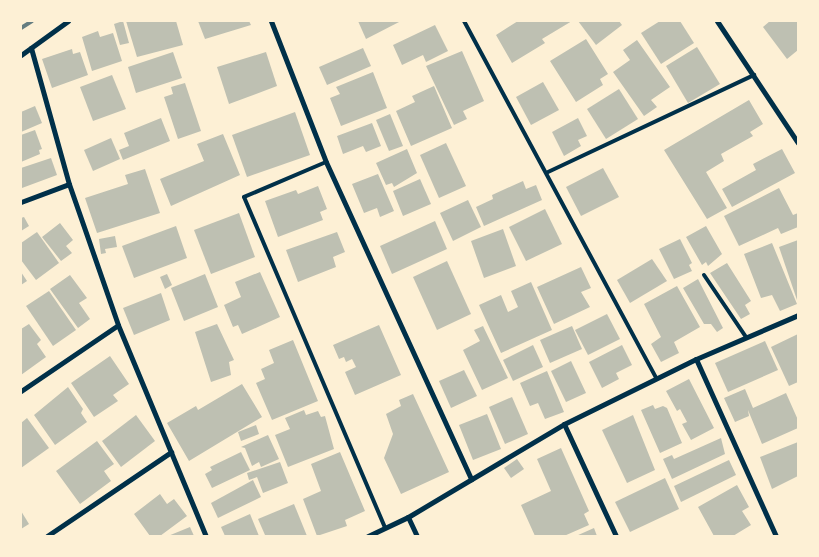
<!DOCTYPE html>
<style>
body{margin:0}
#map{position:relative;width:819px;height:557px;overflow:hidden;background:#fdf0d5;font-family:Ubuntu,sans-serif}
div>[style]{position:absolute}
.building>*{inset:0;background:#bec0b2}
.service>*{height:4px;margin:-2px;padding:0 2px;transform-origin:2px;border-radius:2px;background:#003049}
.minor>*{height:5px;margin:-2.5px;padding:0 2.5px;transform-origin:2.5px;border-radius:2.5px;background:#003049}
.rail>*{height:4px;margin:-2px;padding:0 2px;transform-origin:2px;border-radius:2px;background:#657d81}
span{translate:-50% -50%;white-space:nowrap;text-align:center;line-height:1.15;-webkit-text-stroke:5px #fdf0d5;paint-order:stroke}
.frame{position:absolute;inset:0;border:22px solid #fdf0d5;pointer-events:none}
</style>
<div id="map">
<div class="building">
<div style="clip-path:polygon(123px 21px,129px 43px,120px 45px,114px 24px)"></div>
<div style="clip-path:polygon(126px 21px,176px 21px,183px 45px,137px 57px)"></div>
<div style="clip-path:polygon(198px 21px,249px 21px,251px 25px,205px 39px)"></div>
<div style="clip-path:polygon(358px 21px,401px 21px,366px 39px)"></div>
<div style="clip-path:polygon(518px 21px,572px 21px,542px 39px,545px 43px,512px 63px,496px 35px)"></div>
<div style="clip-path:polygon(578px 21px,619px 21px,622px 25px,596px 45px)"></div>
<div style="clip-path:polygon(660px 21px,680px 21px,694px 43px,661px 64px,641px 33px)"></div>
<div style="clip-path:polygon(770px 21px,798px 21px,798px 50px,787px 59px,763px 27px)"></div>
<div style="clip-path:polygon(435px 25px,448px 51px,426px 62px,423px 55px,402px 65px,393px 45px)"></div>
<div style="clip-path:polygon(98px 31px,100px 37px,113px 33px,122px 61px,92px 71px,82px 37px)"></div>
<div style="clip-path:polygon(586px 39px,608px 74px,600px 79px,603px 85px,576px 102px,550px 61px)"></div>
<div style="clip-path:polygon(637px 40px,670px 87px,651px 100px,657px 107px,644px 116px,613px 72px,630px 60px,623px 50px)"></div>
<div style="clip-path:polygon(697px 47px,720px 84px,688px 103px,666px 66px)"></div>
<div style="clip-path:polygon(363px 48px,371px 66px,327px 85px,319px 67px)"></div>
<div style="clip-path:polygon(72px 49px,73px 54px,80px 52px,88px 75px,52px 88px,42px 59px)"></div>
<div style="clip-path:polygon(462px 51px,484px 101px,463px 111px,467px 119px,454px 125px,426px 66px)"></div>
<div style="clip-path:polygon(173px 52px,182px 78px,136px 93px,128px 67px)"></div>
<div style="clip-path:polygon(266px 52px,277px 86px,229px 104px,217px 67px)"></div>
<div style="clip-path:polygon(373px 72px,387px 108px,341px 126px,330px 98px,340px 94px,336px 87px)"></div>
<div style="clip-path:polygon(112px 75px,126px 109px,93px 121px,80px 87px)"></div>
<div style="clip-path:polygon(543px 82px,559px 110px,531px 125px,516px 97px)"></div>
<div style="clip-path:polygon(185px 83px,201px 131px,178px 139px,164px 97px,173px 94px,171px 87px)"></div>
<div style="clip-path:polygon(434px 86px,452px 128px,411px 146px,396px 111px,415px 102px,412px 96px)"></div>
<div style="clip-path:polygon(619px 89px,638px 119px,606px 139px,587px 109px)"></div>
<div style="clip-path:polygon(749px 100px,763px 124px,750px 132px,753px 136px,721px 154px,724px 161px,706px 172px,727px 208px,707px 219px,664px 150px)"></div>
<div style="clip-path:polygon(35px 106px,42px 123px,21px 132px,21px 112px)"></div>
<div style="clip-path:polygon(295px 112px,310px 155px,247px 177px,232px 135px)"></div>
<div style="clip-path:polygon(390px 114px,403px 146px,389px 151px,376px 120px)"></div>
<div style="clip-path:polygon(161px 118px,170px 141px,123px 160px,119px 150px,129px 146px,124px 133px)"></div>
<div style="clip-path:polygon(578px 118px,587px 136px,578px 140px,581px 146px,564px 156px,552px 132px)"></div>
<div style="clip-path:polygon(372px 123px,381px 146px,366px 152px,363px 146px,343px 154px,337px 136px)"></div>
<div style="clip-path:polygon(35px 130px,42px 149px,39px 150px,40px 154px,21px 162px,21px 135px)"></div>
<div style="clip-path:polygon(223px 134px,240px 175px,171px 206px,160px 179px,204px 161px,197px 144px)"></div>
<div style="clip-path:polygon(111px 138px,120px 159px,93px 171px,84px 150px)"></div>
<div style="clip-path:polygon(446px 143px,466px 186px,439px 198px,420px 155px)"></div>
<div style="clip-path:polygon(407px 149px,417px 173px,394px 187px,392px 183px,386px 185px,376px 163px)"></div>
<div style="clip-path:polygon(782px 149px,795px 173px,732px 207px,722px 189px,756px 170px,753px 164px)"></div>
<div style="clip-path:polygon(51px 158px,57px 175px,22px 188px,21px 168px)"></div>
<div style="clip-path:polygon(603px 168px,619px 197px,581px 216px,566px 187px)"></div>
<div style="clip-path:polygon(145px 169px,160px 213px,97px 233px,85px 198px,128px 184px,125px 175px)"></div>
<div style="clip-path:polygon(378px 174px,394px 211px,380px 217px,377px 208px,364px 213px,352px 184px)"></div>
<div style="clip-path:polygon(420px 179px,431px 204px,403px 216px,393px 191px)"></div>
<div style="clip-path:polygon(523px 181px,526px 189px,536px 185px,542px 200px,484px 226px,476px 207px,493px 199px,492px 195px)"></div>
<div style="clip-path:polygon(318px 186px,327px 209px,320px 212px,323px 220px,278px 237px,265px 201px,296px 190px,298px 194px)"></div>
<div style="clip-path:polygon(779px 188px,793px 215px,798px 213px,798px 227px,781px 234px,778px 228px,739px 246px,724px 216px)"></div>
<div style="clip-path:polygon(468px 200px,481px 227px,453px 241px,440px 213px)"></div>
<div style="clip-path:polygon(545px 209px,562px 244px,526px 261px,509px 227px)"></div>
<div style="clip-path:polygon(239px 213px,255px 257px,211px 274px,194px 230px)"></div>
<div style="clip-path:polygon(24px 217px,29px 226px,21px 231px,21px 218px)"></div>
<div style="clip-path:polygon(435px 221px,447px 249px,392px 274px,380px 246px)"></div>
<div style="clip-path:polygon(60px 223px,73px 240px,66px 246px,72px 253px,61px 261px,42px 237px)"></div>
<div style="clip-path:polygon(176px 226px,187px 258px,134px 278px,122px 246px)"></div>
<div style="clip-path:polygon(706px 226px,722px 254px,708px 266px,706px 262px,702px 265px,686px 237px)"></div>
<div style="clip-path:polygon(503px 229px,516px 266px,484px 278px,471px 241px)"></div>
<div style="clip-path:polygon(37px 232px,59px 263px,36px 280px,21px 260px,21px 243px)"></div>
<div style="clip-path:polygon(337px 232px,345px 252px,333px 257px,336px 267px,298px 282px,286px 250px)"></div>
<div style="clip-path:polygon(115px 236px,117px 247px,105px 249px,106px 253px,101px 254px,99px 239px)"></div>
<div style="clip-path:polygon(680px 239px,692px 263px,689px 265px,692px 271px,674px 279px,659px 249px)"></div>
<div style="clip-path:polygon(798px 240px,798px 300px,797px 300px,779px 247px)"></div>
<div style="clip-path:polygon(772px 243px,797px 304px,780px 311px,772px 295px,761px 298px,744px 254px)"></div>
<div style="clip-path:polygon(652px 259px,667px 281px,630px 303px,617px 280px)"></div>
<div style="clip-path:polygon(447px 261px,471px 314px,437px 330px,413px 277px)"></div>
<div style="clip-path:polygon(727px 263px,751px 301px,745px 305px,750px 314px,741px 319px,710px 273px)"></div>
<div style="clip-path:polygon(581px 267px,591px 288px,581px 292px,590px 307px,554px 324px,537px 287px)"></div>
<div style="clip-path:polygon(21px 272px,27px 281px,21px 285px)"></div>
<div style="clip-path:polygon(260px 272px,280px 317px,242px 334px,238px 325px,233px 327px,224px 305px,241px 297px,235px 282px)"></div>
<div style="clip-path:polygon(167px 274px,172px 285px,165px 289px,160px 277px)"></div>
<div style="clip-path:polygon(205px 274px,218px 307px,184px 321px,171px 288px)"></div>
<div style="clip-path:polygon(70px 275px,87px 298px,79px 303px,90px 319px,78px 328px,50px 289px)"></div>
<div style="clip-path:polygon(698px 279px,723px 328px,717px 332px,711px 324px,704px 324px,683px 288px)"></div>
<div style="clip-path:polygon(531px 282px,552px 330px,501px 353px,479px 305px,501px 295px,508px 312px,518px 307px,511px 291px)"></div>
<div style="clip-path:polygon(677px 286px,700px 327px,674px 342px,679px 353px,661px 362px,651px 344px,661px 337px,644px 304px)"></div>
<div style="clip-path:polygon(49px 291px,76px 330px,53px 346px,26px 306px)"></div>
<div style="clip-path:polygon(161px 293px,170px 320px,134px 335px,123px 308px)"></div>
<div style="clip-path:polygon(607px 314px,620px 339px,588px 355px,575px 330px)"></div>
<div style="clip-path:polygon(29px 324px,41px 340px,37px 344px,46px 357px,21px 375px,21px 329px)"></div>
<div style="clip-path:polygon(217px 324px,234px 360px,229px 362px,231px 375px,211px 382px,195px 332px)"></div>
<div style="clip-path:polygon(379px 325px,401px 375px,355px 395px,345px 372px,356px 367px,352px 359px,346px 362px,344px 357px,339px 359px,333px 345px)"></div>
<div style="clip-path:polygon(483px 326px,508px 378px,482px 390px,463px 350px,480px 341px,474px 330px)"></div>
<div style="clip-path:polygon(572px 326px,582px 349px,550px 363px,540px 340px)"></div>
<div style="clip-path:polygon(798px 334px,798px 382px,789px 386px,771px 347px)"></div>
<div style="clip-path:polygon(293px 340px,318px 401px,272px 420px,256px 383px,265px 379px,261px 369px,274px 363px,269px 350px)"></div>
<div style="clip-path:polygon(765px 341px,778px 370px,728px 392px,715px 363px)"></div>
<div style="clip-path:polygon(533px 345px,543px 367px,513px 381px,503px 360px)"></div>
<div style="clip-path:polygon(622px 345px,632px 365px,616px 373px,619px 379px,602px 388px,589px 362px)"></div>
<div style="clip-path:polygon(110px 356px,129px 384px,113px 395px,118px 401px,94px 417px,71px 383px)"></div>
<div style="clip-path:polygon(571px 361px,586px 393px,566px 402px,551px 371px)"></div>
<div style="clip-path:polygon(464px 370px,477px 396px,451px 408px,439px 381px)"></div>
<div style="clip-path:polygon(547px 371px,564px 412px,545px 419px,538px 403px,530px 406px,520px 383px)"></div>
<div style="clip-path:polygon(689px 379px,714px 428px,691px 440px,682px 424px,687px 422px,680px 409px,677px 411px,666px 391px)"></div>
<div style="clip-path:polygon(242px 384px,262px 417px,189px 461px,167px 423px,196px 406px,198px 410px)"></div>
<div style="clip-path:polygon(68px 387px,83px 409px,81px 413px,87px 422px,55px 445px,34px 415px)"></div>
<div style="clip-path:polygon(745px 389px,753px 408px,786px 393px,798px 420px,798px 428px,762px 444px,748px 410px,749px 416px,735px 422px,724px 398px)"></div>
<div style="clip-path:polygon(413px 394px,449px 472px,401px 494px,384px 458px,393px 434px,386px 414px,401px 406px,399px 400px)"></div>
<div style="clip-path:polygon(512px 397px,528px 434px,505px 444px,489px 407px)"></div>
<div style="clip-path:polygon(653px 405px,655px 409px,663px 406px,667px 408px,682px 443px,660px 453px,641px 410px)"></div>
<div style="clip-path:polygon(304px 410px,306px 415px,318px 411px,321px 417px,325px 416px,334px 449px,288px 467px,275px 435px,290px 429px,285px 418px)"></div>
<div style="clip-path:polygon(487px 414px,501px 449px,473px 460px,459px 425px)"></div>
<div style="clip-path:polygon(136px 415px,155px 441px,121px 467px,102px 441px)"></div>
<div style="clip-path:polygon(633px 415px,655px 470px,627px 483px,602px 430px)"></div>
<div style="clip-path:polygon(27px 418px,49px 448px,21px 468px,21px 423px)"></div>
<div style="clip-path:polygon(256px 425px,259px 434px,241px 441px,238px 432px)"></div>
<div style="clip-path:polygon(268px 435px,279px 459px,261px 467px,259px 462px,252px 466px,245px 448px,241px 447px)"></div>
<div style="clip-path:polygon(721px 438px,725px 454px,672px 479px,663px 459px,672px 455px,674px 459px)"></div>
<div style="clip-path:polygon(97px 441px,114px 464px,104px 471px,111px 481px,80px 504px,56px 471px)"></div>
<div style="clip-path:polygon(798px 442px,798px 476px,772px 489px,760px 457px)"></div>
<div style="clip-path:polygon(561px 448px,589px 511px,584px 514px,589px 525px,564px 536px,535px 536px,521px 505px,551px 491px,537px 459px)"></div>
<div style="clip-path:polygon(241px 452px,250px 470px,212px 488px,205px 474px,212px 470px,210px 467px)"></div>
<div style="clip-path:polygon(340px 452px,365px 511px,345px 520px,347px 526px,317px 536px,303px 499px,321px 491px,311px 464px)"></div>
<div style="clip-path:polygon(517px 459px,524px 469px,511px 478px,504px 468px)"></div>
<div style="clip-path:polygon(729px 460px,736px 475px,681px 502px,674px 486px)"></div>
<div style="clip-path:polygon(280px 462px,288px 483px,263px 493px,257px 477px,249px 480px,247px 473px)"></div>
<div style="clip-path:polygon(665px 478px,679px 509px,630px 532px,615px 502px)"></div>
<div style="clip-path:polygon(253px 480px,261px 497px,218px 518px,211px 503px)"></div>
<div style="clip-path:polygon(737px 485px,749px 507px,742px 511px,751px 525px,733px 536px,714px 536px,698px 507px)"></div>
<div style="clip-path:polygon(160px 494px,167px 504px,174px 499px,187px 516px,160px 536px,150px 536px,134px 514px)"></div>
<div style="clip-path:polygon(294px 504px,307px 536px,265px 535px,258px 519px)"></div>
<div style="clip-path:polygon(21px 511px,29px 524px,21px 529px)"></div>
<div style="clip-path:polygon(250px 514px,259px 536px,225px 536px,221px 527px)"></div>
<div style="clip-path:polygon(190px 527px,194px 536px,168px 536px)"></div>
<div style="clip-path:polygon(594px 528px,597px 536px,576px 536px)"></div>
</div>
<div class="service">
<div style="left:464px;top:21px;width:405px;rotate:61.7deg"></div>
<div style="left:326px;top:162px;width:89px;rotate:156.9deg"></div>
<div style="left:244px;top:197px;width:360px;rotate:66.9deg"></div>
<div style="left:548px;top:172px;width:228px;rotate:-25.2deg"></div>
<div style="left:704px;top:275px;width:75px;rotate:55.9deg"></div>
</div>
<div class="minor">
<div style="left:271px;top:21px;width:151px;rotate:68.7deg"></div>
<div style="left:326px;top:162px;width:349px;rotate:65.4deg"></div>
<div style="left:717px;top:21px;width:146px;rotate:56.4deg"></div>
<div style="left:31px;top:48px;width:141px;rotate:74.4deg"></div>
<div style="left:69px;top:184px;width:149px;rotate:70.8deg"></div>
<div style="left:118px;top:325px;width:229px;rotate:67.4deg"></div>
<div style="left:21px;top:55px;width:58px;rotate:-35.9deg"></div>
<div style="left:21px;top:202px;width:51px;rotate:-20.6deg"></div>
<div style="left:696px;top:359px;width:194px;rotate:65.7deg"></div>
<div style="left:21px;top:391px;width:117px;rotate:-34.2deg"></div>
<div style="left:564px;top:424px;width:123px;rotate:65.1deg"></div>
<div style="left:408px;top:517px;width:21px;rotate:65deg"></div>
<div style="left:47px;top:536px;width:150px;rotate:-34.1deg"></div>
<div style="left:368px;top:536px;width:44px;rotate:-25.4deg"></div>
<div style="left:408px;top:517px;width:182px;rotate:-30.8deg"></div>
<div style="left:564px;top:424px;width:147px;rotate:-26.2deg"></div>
<div style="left:696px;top:359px;width:111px;rotate:-23.3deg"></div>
</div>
<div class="rail">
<div style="left:21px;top:28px;width:13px;rotate:-32deg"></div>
</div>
<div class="frame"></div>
</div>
